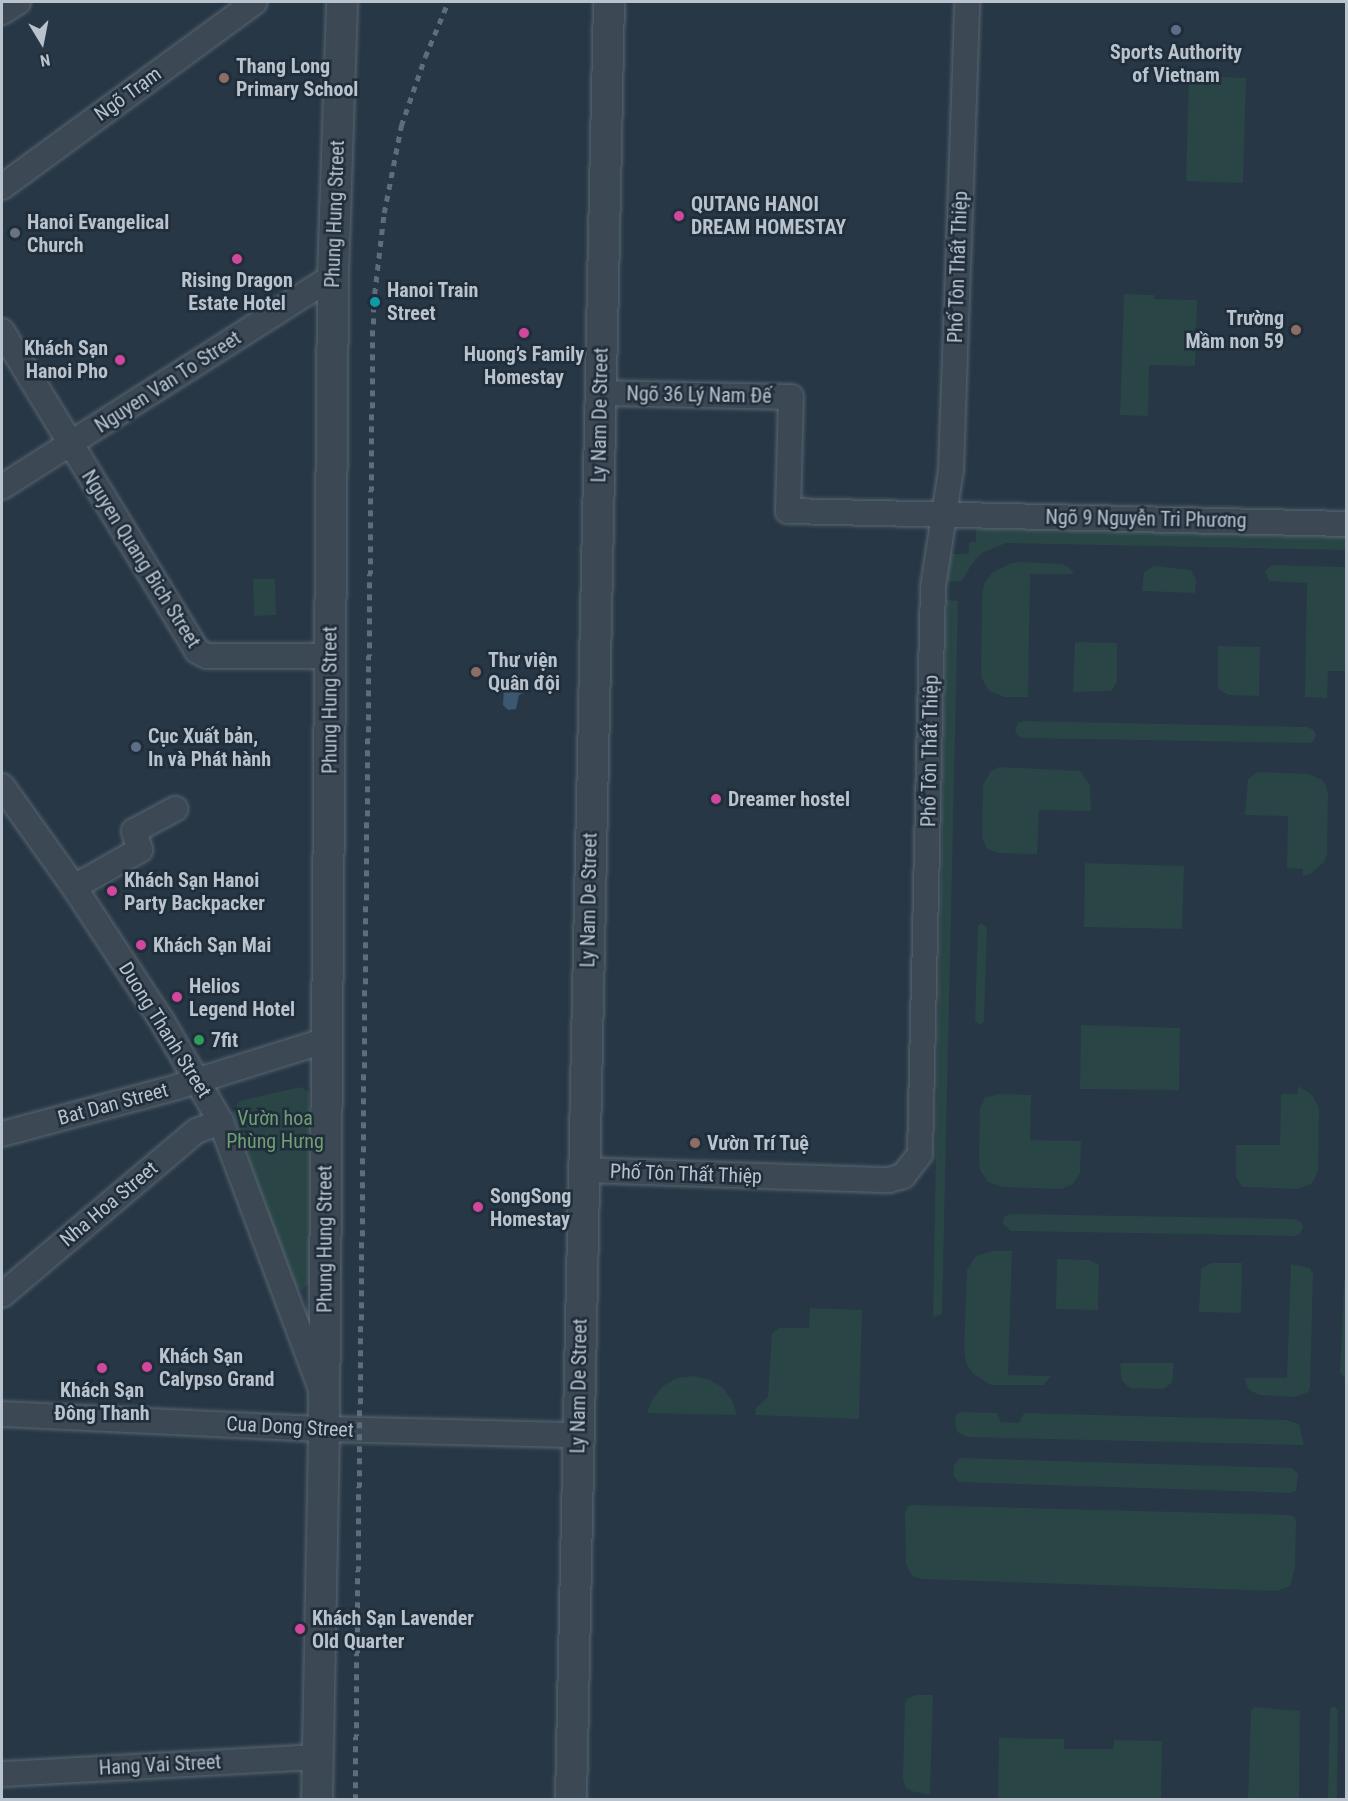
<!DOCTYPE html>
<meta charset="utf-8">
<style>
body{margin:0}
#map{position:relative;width:1348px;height:1801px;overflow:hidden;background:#273745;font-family:"Roboto Condensed",sans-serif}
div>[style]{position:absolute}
.green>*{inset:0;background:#294546}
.water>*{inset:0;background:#3d576e}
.roads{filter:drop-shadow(0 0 2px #5a6672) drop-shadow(0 0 2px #5a6672)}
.minor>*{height:24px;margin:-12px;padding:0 12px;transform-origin:12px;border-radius:12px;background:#3c4854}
.tertiary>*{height:30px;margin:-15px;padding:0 15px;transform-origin:15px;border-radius:15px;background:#3c4854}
.rail>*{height:4.5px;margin-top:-2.25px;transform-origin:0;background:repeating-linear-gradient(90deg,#5e6d7b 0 6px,transparent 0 12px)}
.dots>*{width:16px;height:16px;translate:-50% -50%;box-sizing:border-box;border:3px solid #202d3a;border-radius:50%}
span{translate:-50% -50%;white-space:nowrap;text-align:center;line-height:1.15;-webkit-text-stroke:5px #202d3a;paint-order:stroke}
.poi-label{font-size:20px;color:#b9c3ce;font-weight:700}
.left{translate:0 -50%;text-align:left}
.right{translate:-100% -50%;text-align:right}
.street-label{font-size:20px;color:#b9c3ce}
.park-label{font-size:20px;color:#709f76}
.frame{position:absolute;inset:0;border:3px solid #b9c3ce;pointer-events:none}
.north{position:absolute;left:12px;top:12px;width:60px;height:60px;-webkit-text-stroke:4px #202d3a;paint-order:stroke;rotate:170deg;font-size:16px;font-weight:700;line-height:24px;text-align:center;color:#b9c3ce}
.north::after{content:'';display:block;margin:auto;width:21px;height:27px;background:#b9c3ce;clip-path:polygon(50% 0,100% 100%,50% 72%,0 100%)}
</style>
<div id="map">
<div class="green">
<div style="clip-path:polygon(1189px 76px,1246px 78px,1243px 183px,1186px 181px)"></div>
<div style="clip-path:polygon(1124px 294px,1154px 295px,1154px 299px,1197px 300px,1195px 366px,1149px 365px,1148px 416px,1120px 415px)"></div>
<div style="clip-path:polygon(976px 528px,1346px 533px,1346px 550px,1006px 543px,982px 553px,972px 564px,962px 581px,946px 582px,947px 554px,969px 554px,969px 542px,976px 542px)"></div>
<div style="clip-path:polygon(1022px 562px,1062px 564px,1070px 568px,1074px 574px,1030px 574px,1028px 697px,1005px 697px,989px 691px,981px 677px,982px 596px,984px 584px,992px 573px,1011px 563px)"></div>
<div style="clip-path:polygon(1272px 565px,1346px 567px,1346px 671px,1328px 671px,1327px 698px,1305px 697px,1307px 583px,1269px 581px,1265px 571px)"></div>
<div style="clip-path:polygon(1153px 566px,1191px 570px,1196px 580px,1195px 593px,1142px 591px,1144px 573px)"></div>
<div style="clip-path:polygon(253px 579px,275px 579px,276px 615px,254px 616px)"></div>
<div style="clip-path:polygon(946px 600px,958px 601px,942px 1314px,933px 1317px)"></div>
<div style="clip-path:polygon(1075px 642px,1117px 643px,1117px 682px,1111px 691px,1073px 692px)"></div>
<div style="clip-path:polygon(1218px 646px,1260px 647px,1259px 696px,1228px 695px,1218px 689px)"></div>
<div style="clip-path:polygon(1024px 721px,1307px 727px,1314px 730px,1316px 735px,1313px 742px,1308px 743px,1024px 738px,1018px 736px,1015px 731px,1018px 723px)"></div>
<div style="clip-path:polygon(999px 767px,1080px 771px,1090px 785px,1091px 811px,1039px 810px,1037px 854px,999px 853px,987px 849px,982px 838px,983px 785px,991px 771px)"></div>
<div style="clip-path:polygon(1258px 772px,1309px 774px,1322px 780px,1326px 785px,1328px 793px,1327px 855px,1324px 862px,1310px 874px,1303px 876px,1303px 869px,1287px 868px,1288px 816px,1245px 815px,1248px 779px)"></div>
<div style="clip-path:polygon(1085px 863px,1184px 866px,1182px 929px,1084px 927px)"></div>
<div style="clip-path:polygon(981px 923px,987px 928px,984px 1021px,980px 1025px,975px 1021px,978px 926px)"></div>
<div style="clip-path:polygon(1081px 1025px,1180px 1028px,1179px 1090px,1080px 1089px)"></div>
<div style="clip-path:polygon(1298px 1086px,1312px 1095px,1319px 1108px,1318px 1170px,1315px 1178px,1311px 1184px,1297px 1189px,1242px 1187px,1236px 1177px,1236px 1145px,1280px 1145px,1281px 1094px,1297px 1094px)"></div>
<div style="clip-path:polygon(301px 1087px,309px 1092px,312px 1281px,302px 1290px,291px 1284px,233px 1113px,239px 1101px)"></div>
<div style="clip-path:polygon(998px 1094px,1031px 1095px,1030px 1140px,1081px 1141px,1080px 1173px,1073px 1184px,1061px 1189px,1003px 1187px,988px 1182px,980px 1170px,979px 1159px,980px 1108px,985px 1098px)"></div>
<div style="clip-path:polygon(1011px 1214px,1294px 1219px,1301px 1222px,1303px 1227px,1300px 1234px,1295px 1236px,1011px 1231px,1002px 1223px,1005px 1216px)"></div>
<div style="clip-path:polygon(992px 1251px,1012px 1251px,1008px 1375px,1051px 1376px,1044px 1385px,991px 1385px,973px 1374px,966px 1363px,964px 1350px,967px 1270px,976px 1256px)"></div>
<div style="clip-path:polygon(1057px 1259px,1089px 1260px,1099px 1265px,1098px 1310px,1056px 1309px)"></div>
<div style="clip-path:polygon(1211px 1263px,1242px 1263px,1241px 1313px,1199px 1312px,1201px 1269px)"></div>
<div style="clip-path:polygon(1291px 1264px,1310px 1268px,1313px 1274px,1310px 1389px,1308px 1392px,1295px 1397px,1259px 1395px,1249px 1390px,1244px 1378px,1287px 1378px)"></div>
<div style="clip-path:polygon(1346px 1277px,1346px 1377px,1345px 1378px,1340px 1373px,1344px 1281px)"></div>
<div style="clip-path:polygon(810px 1308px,862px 1310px,859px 1419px,755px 1415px,756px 1408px,768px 1397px,772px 1333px,779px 1328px,809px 1328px)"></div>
<div style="clip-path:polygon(1120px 1363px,1174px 1363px,1172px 1383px,1163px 1389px,1130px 1388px,1122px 1381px)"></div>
<div style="clip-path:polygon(693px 1376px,708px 1379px,722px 1387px,732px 1400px,737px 1415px,647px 1413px,653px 1398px,663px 1386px,677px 1378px)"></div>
<div style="clip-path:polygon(960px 1412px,997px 1413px,1001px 1422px,1019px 1423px,1024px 1413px,1286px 1420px,1299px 1424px,1304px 1445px,967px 1437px,957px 1432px,955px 1421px,956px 1415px)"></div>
<div style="clip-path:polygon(960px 1458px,1292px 1468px,1298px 1474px,1296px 1491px,1291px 1493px,959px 1482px,953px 1475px,954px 1465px)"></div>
<div style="clip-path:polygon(911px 1505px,1289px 1515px,1295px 1517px,1296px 1522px,1295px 1568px,1290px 1586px,1277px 1591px,921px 1579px,912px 1576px,906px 1564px,905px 1513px,907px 1507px)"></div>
<div style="clip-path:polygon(915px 1695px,933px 1695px,930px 1795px,911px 1791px,906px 1788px,903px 1779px,905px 1704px,907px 1699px)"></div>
<div style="clip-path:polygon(1334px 1706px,1338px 1710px,1337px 1799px,1328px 1799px,1330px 1709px)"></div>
<div style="clip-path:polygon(1254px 1707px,1300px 1711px,1299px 1799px,1248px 1799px,1251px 1711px)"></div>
<div style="clip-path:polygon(999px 1738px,1064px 1739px,1064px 1749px,1113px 1749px,1114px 1740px,1162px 1741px,1161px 1799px,998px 1799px)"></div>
</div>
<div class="water">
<div style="clip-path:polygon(514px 673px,518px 675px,519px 685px,526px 687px,527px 691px,519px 695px,516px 709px,508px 710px,503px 705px,504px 687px,506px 685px,510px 690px)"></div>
</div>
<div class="roads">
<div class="minor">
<div style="left:2px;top:12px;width:19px;rotate:-32deg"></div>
<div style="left:2px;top:187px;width:313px;rotate:-36.2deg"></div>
<div style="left:2px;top:331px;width:375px;rotate:58.6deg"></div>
<div style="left:197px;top:651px;width:11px;rotate:27deg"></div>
<div style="left:207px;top:656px;width:123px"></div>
<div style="left:601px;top:393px;width:190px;rotate:1.2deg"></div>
<div style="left:791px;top:397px;width:114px;rotate:91.5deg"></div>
<div style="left:788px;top:511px;width:558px;rotate:1.33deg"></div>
<div style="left:2px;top:487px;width:393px;rotate:-32.5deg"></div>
<div style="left:2px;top:786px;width:124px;rotate:54.5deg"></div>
<div style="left:74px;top:887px;width:160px;rotate:56.7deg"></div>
<div style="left:162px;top:1021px;width:117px;rotate:59.7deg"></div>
<div style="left:221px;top:1122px;width:286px;rotate:69.5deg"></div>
<div style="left:74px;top:887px;width:76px;rotate:-29.3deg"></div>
<div style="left:140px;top:850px;width:20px;rotate:-108deg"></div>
<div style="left:134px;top:831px;width:47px;rotate:-28.2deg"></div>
<div style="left:2px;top:1134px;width:181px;rotate:-15deg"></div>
<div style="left:177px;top:1087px;width:157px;rotate:-17.4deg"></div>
<div style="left:583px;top:1170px;width:306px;rotate:1.9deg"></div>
<div style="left:889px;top:1180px;width:15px;rotate:-16deg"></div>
<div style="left:903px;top:1176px;width:28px;rotate:-52deg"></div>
<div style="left:920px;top:1154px;width:567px;rotate:-88.69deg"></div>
<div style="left:933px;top:587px;width:119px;rotate:-81.3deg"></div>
<div style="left:951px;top:469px;width:467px;rotate:-88deg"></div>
<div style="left:2px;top:1295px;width:254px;rotate:-40.2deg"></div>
<div style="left:196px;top:1131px;width:27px;rotate:-20deg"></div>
<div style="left:2px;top:1414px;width:322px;rotate:2.7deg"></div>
<div style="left:324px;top:1429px;width:254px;rotate:1.4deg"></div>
<div style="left:2px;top:1774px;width:316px;rotate:-3.1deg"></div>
</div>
<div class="tertiary">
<div style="left:317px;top:1800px;width:371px;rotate:-88.9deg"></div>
<div style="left:324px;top:1429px;width:1153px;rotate:-89.55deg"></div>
<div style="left:333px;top:276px;width:274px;rotate:-88.1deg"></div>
<div style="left:571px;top:1800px;width:1798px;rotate:-88.79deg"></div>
</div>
</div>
<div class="rail">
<div style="left:355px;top:1800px;width:1494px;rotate:-89.31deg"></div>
<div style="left:373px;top:306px;width:94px;rotate:-83.3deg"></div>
<div style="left:384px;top:213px;width:89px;rotate:-78.9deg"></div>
<div style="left:401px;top:126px;width:73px;rotate:-70.8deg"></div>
<div style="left:425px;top:57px;width:60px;rotate:-67.3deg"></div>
</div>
<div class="dots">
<div style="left:1176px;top:30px;background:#5c6f8a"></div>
<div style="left:224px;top:78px;background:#8d6e63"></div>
<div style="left:679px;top:216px;background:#d1479c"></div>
<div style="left:15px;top:233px;background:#6b7280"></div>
<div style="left:237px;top:259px;background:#d1479c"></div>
<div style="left:375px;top:302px;background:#0f9aa8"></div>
<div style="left:1296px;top:330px;background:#8d6e63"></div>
<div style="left:524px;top:333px;background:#d1479c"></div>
<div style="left:120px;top:360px;background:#d1479c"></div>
<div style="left:476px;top:672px;background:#8d6e63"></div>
<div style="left:136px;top:747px;background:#5c6f8a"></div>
<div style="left:716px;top:799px;background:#d1479c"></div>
<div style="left:112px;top:891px;background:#d1479c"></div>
<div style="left:141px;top:945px;background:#d1479c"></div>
<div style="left:177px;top:997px;background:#d1479c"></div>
<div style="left:199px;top:1040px;background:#2e9e5b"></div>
<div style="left:695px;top:1143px;background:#8d6e63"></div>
<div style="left:478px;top:1207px;background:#d1479c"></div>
<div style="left:147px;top:1367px;background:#d1479c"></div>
<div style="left:102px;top:1368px;background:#d1479c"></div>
<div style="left:300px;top:1629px;background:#d1479c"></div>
</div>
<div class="poi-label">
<span style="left:1176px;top:64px">Sports Authority<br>of Vietnam</span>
<span class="left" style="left:236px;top:78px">Thang Long<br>Primary School</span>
<span class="left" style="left:691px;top:216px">QUTANG HANOI<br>DREAM HOMESTAY</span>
<span class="left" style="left:27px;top:234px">Hanoi Evangelical<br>Church</span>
<span style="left:237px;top:292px">Rising Dragon<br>Estate Hotel</span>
<span class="left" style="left:387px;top:302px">Hanoi Train<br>Street</span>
<span class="right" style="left:1284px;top:330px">Trường<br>Mầm non 59</span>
<span class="right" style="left:108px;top:360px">Khách Sạn<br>Hanoi Pho</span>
<span style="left:524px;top:366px">Huong’s Family<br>Homestay</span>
<span class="left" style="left:488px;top:672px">Thư viện<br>Quân đội</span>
<span class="left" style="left:148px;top:748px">Cục Xuất bản,<br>In và Phát hành</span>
<span class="left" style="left:728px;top:799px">Dreamer hostel</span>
<span class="left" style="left:124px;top:892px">Khách Sạn Hanoi<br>Party Backpacker</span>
<span class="left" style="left:153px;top:945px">Khách Sạn Mai</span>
<span class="left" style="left:189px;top:998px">Helios<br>Legend Hotel</span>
<span class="left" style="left:211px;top:1040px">7fit</span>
<span class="left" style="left:707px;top:1143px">Vườn Trí Tuệ</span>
<span class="left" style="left:490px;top:1208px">SongSong<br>Homestay</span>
<span class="left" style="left:159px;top:1368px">Khách Sạn<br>Calypso Grand</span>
<span style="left:102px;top:1402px">Khách Sạn<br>Đông Thanh</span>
<span class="left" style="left:312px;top:1630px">Khách Sạn Lavender<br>Old Quarter</span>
</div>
<div class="street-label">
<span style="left:128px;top:94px;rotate:-36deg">Ngõ Trạm</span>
<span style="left:335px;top:214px;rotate:-88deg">Phung Hung Street</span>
<span style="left:958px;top:267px;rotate:-88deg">Phố Tôn Thất Thiệp</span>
<span style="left:168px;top:382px;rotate:-33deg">Nguyen Van To Street</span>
<span style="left:699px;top:395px;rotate:1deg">Ngõ 36 Lý Nam Đế</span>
<span style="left:600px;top:415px;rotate:-89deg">Ly Nam De Street</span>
<span style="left:1146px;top:519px;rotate:1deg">Ngõ 9 Nguyễn Tri Phương</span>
<span style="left:141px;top:559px;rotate:58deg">Nguyen Quang Bich Street</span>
<span style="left:330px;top:700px;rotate:-90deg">Phung Hung Street</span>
<span style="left:930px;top:751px;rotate:-89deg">Phố Tôn Thất Thiệp</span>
<span style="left:589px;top:900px;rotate:-89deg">Ly Nam De Street</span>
<span style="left:165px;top:1030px;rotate:58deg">Duong Thanh Street</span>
<span style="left:113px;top:1104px;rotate:-15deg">Bat Dan Street</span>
<span style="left:686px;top:1174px;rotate:2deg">Phố Tôn Thất Thiệp</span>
<span style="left:109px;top:1204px;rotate:-40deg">Nha Hoa Street</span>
<span style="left:325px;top:1239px;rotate:-90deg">Phung Hung Street</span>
<span style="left:579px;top:1386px;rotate:-89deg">Ly Nam De Street</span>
<span style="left:290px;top:1427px;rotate:3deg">Cua Dong Street</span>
<span style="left:160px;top:1765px;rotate:-3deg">Hang Vai Street</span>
</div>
<div class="park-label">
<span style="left:275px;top:1130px">Vườn hoa<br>Phùng Hưng</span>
</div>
<div class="frame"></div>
<div class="north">N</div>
</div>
